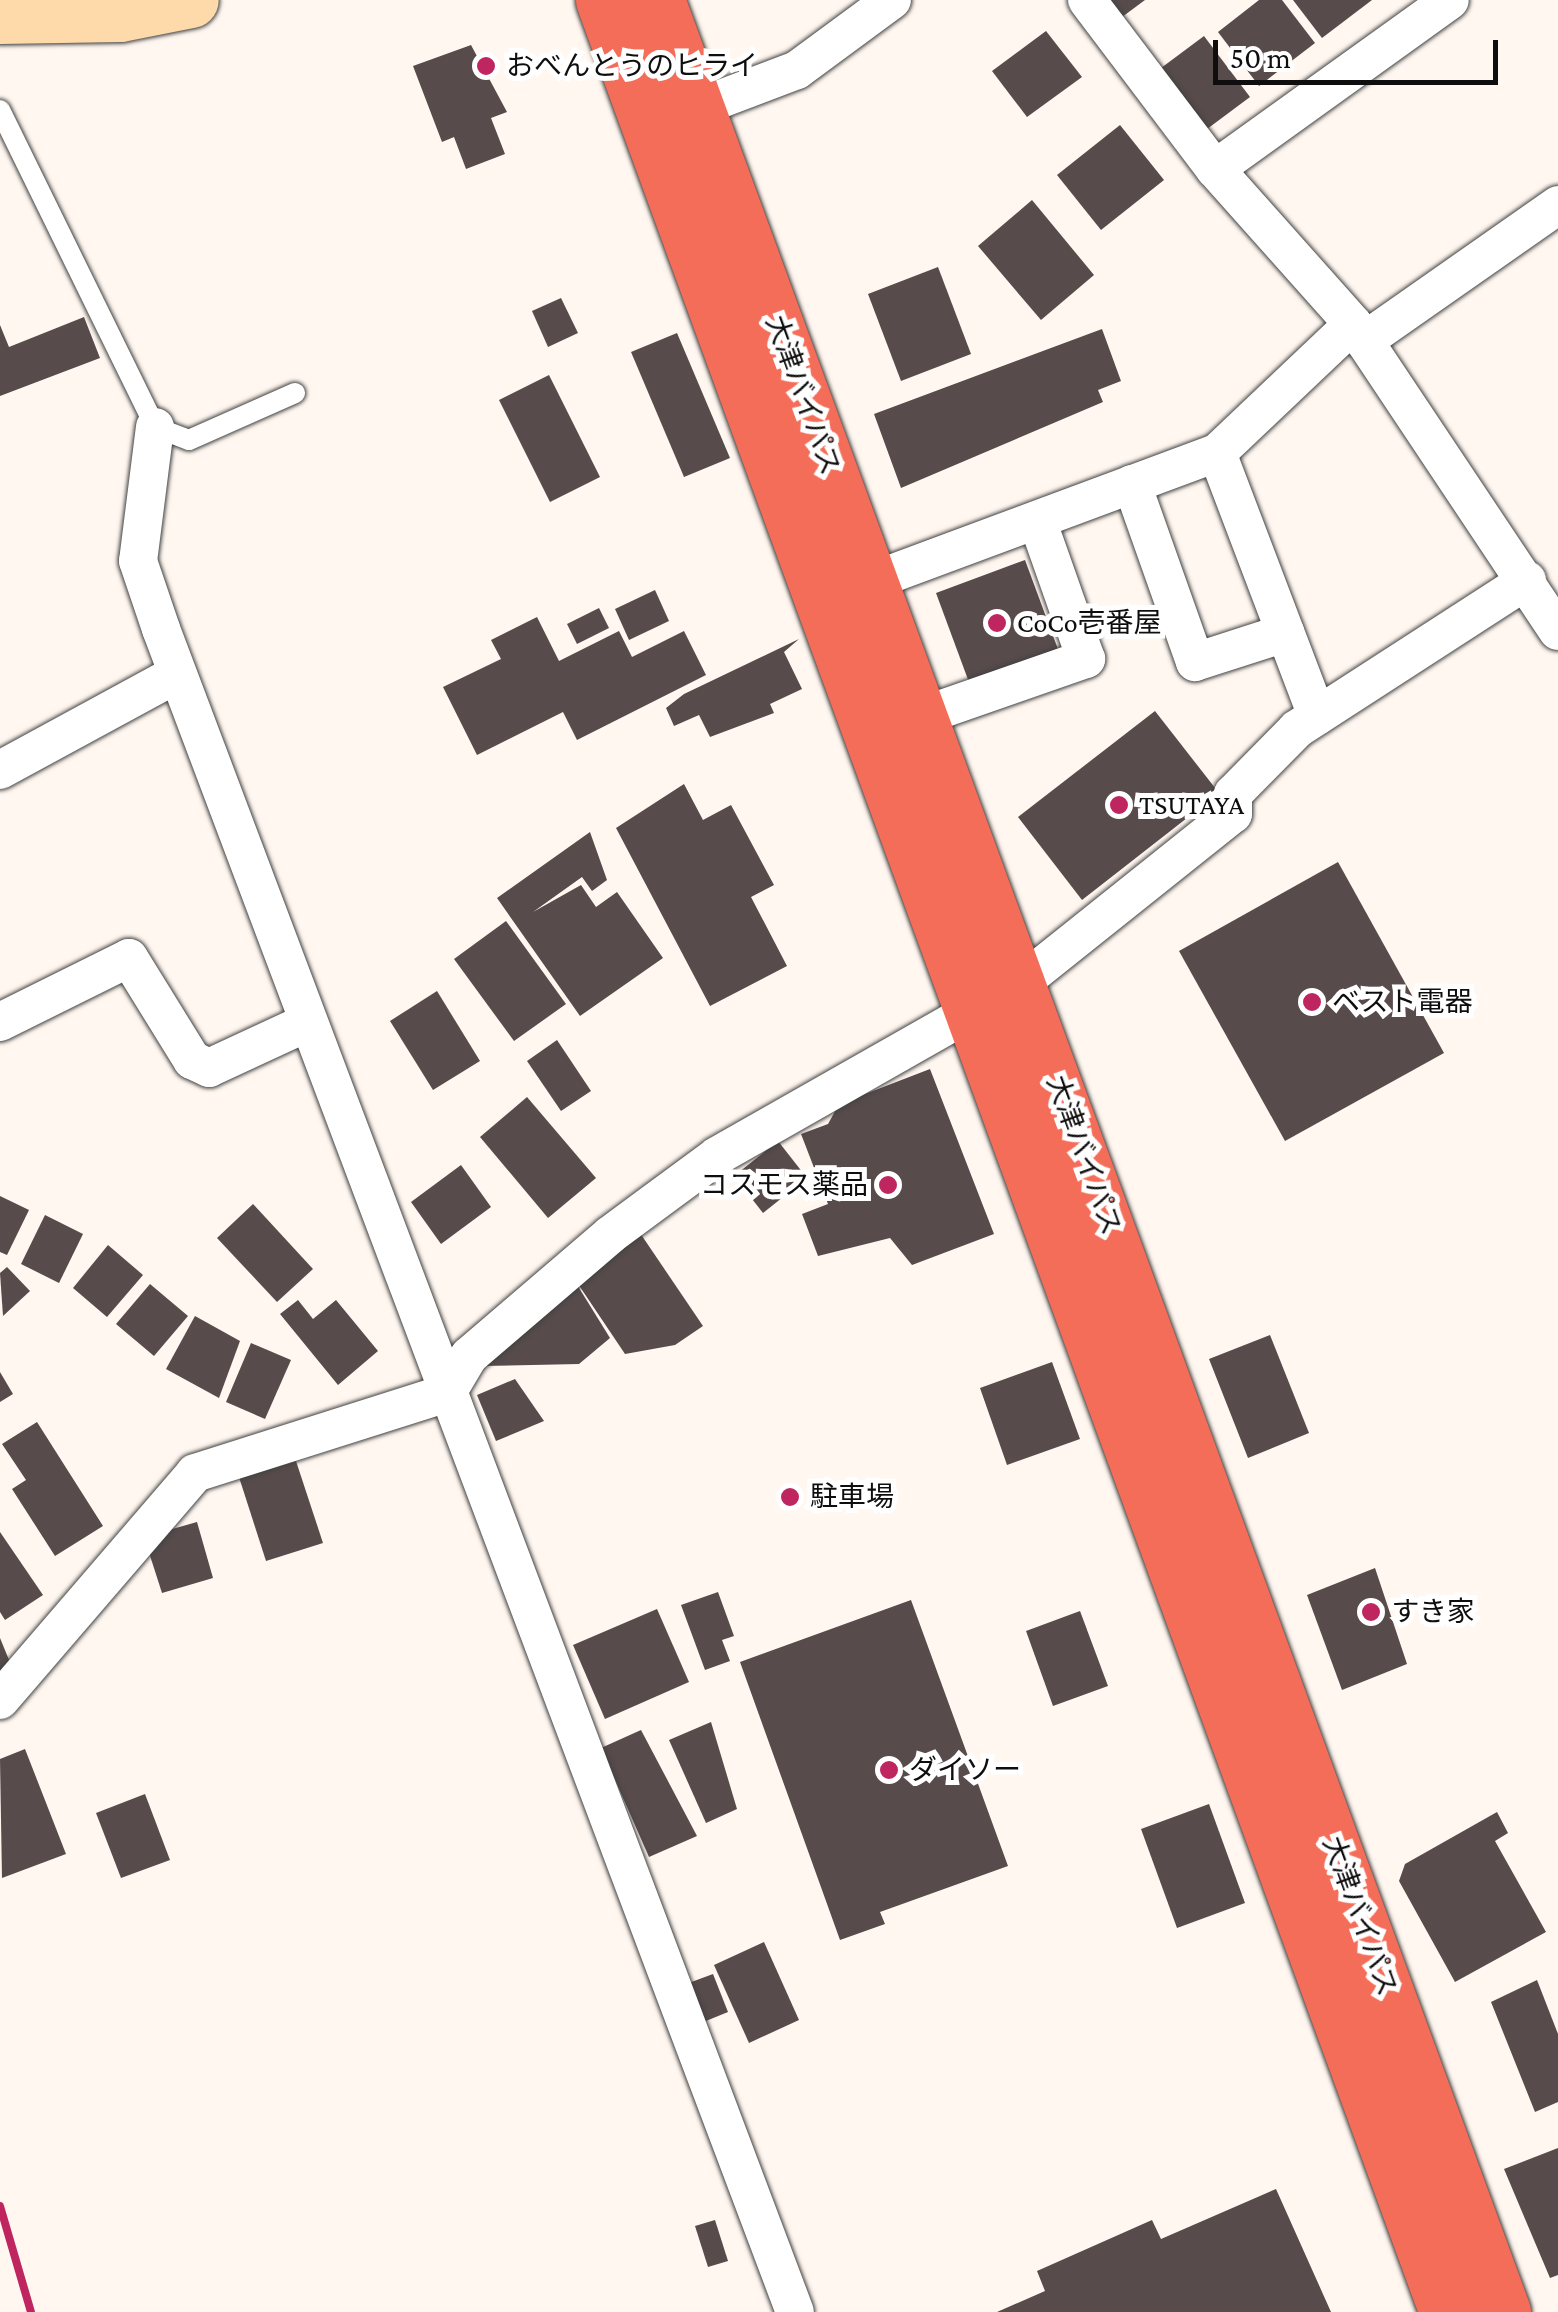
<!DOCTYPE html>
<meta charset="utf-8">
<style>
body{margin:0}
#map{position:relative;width:1558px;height:2312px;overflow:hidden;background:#fff7f0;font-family:"Crimson Pro","Noto Sans JP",serif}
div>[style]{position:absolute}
.building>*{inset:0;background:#574b4b}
.roads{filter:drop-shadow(0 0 2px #414141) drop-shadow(0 0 2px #414141)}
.lane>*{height:20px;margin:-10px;padding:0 10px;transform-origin:10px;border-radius:10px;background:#fff}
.street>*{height:38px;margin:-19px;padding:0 19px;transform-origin:19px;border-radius:19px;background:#fff}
.secondary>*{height:55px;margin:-27.5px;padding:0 27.5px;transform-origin:27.5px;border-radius:27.5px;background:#fedaab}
.highway>*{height:55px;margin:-27.5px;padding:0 27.5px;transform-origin:27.5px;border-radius:27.5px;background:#f46d59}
.rail>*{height:8px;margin:-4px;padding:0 4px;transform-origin:4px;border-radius:4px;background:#bf2660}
.dots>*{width:28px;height:28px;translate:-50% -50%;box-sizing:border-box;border:5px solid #fff;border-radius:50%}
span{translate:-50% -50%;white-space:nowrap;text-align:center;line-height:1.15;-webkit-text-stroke:10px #fff;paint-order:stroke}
.poi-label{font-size:28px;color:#0e0e0e}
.left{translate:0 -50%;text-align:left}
.right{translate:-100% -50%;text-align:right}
.street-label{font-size:28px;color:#0e0e0e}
.scale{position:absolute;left:1213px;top:40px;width:285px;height:45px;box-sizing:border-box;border:5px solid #0e0e0e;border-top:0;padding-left:12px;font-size:30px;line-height:35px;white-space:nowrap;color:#0e0e0e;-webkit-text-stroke:8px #fff;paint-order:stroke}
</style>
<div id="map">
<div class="building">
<div style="clip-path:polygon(1104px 0,1145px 0,1118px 20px)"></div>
<div style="clip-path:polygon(1259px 0,1282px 0,1315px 43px,1259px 86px,1218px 32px)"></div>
<div style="clip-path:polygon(1293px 0,1372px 0,1322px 38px)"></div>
<div style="clip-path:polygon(1046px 31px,1082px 77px,1027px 117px,992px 71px)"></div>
<div style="clip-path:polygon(1204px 36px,1250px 97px,1195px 138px,1149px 77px)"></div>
<div style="clip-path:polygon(471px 45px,507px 112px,491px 118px,505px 154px,466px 169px,454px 137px,442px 142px,413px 66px)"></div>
<div style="clip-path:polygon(1120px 125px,1164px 180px,1101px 230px,1057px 175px)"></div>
<div style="clip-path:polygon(1032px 200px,1094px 275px,1041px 320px,978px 246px)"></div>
<div style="clip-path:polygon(938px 267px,971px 354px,901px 381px,868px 294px)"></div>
<div style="clip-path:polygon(561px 298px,578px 333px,548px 347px,532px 311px)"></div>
<div style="clip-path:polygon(84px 317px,100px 358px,0 396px,0 325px,9px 347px)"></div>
<div style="clip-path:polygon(1102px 329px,1121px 381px,1098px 390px,1103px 402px,901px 488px,874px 414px)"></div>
<div style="clip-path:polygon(677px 333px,730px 458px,684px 477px,631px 352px)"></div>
<div style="clip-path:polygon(549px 375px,600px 477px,550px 502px,499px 400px)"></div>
<div style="clip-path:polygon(1025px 560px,1059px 652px,970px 685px,936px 593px)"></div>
<div style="clip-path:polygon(655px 590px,669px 621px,629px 640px,615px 609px)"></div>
<div style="clip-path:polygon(599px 608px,609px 628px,577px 644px,567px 624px)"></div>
<div style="clip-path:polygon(537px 617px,559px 661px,619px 631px,632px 657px,684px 631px,706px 675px,577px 740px,563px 712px,477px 755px,443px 687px,501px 659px,491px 640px)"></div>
<div style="clip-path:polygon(799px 639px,784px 652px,802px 689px,770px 704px,774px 713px,710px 737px,699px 715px,674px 726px,666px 708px,684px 694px)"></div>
<div style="clip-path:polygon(1155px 711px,1219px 793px,1082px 900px,1018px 817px)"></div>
<div style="clip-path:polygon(684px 784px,703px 820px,731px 805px,774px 885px,751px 897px,787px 966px,710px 1006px,616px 828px)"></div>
<div style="clip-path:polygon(590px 832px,607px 880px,592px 891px,582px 877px,533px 912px,581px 885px,596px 907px,617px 892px,663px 958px,580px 1016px,497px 898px)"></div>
<div style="clip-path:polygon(1338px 862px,1444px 1053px,1285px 1141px,1179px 951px)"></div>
<div style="clip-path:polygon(506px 921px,566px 1004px,514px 1041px,454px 959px)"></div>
<div style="clip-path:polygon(437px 991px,480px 1061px,433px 1090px,390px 1021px)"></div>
<div style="clip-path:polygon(557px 1040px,591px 1091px,561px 1111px,527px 1061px)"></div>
<div style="clip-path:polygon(930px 1069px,994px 1234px,912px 1265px,890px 1238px,818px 1256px,802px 1214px,828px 1204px,801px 1134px,828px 1124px,839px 1104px)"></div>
<div style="clip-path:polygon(527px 1097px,596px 1178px,548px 1218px,480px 1137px)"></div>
<div style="clip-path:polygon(778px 1141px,807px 1178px,763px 1213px,734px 1176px)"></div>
<div style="clip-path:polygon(461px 1165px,491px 1207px,441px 1244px,411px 1202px)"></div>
<div style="clip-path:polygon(0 1196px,29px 1210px,7px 1255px,0 1252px)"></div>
<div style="clip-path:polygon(253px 1204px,313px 1269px,277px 1302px,217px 1238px)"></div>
<div style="clip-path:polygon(45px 1215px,83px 1234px,59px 1283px,21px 1264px)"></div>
<div style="clip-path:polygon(638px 1230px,703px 1326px,675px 1345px,625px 1354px,572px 1275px)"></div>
<div style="clip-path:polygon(108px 1245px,143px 1275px,107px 1317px,73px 1288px)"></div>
<div style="clip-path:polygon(7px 1267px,30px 1291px,3px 1316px,0 1273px)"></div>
<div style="clip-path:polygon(576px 1283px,610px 1338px,579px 1364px,483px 1366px)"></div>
<div style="clip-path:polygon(150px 1284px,188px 1316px,154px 1356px,116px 1324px)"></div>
<div style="clip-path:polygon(298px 1300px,313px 1319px,336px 1300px,378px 1351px,338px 1385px,280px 1314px)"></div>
<div style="clip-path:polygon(195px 1316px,240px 1341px,219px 1398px,166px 1369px)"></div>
<div style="clip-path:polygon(1270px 1335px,1309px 1433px,1248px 1458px,1209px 1359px)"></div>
<div style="clip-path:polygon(251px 1343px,291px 1360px,265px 1419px,226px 1402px)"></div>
<div style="clip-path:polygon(1052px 1362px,1080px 1439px,1007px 1465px,980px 1388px)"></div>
<div style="clip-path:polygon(0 1372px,13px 1394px,0 1402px)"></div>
<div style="clip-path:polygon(515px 1379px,544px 1421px,496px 1441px,477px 1395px)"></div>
<div style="clip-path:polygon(37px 1422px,103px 1526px,55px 1556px,12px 1489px,26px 1480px,2px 1444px)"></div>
<div style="clip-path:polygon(294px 1455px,323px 1543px,266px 1561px,238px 1474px)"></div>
<div style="clip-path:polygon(197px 1522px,213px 1578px,162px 1593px,144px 1537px)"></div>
<div style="clip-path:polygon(0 1532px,43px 1595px,5px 1620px,0 1612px)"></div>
<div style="clip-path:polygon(1375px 1568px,1407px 1664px,1342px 1690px,1307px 1595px)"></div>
<div style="clip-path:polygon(718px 1592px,734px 1636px,722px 1640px,730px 1661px,705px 1670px,681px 1605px)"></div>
<div style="clip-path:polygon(911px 1600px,1008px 1866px,880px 1912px,885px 1924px,840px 1940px,740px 1662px)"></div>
<div style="clip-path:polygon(657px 1609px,689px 1682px,605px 1719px,573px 1645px)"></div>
<div style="clip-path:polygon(1080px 1611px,1108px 1686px,1053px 1706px,1026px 1631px)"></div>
<div style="clip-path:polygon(0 1638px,14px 1672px,0 1677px)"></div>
<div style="clip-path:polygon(711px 1722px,737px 1809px,706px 1823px,669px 1740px)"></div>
<div style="clip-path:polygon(641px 1730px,697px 1836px,649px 1857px,601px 1748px)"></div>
<div style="clip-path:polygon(25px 1749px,66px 1854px,2px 1878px,0 1759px)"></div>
<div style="clip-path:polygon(145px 1794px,170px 1860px,121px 1878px,96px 1813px)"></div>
<div style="clip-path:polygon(1209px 1804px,1245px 1903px,1177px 1928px,1141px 1829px)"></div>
<div style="clip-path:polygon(1497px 1812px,1508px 1833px,1495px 1841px,1546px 1932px,1455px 1982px,1399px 1881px,1405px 1864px)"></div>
<div style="clip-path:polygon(764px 1942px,799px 2020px,749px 2043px,714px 1965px)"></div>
<div style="clip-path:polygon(713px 1974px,728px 2012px,701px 2023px,686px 1984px)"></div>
<div style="clip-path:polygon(1537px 1980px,1558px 2034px,1558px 2102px,1535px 2112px,1491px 2002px)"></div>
<div style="clip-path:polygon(1558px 2148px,1558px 2275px,1550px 2278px,1504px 2169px)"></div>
<div style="clip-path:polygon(1276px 2189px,1331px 2312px,997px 2312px,1045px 2291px,1037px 2271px,1152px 2220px,1161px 2239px)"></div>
<div style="clip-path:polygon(715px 2220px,728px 2261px,708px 2267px,695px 2226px)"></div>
</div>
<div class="roads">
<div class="lane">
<div style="left:0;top:110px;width:353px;rotate:63.9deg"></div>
<div style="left:155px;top:427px;width:36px;rotate:21deg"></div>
<div style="left:189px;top:440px;width:116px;rotate:-23.9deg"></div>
</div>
<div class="street">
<div style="left:1087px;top:0;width:212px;rotate:52.9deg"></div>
<div style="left:1215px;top:169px;width:208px;rotate:48.3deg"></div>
<div style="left:1353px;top:324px;width:369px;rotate:56.3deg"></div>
<div style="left:697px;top:108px;width:107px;rotate:-20.8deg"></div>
<div style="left:797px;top:70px;width:118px;rotate:-36.4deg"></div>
<div style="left:1215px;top:169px;width:289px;rotate:-35.7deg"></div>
<div style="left:1364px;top:341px;width:237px;rotate:-35deg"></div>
<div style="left:155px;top:427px;width:135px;rotate:97.2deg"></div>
<div style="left:138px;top:561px;width:72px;rotate:71.3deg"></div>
<div style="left:161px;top:629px;width:1798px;rotate:69.36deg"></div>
<div style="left:1132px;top:484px;width:189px;rotate:70.5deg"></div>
<div style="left:1195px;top:662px;width:95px;rotate:-17.9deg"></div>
<div style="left:872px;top:581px;width:368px;rotate:-20.4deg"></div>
<div style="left:922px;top:716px;width:174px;rotate:-19.2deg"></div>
<div style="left:1086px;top:659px;width:147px;rotate:-109.4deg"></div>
<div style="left:1317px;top:716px;width:281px;rotate:-110.8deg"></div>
<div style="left:1217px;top:453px;width:187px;rotate:-43.5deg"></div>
<div style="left:0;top:770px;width:201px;rotate:-28.5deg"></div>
<div style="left:0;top:1022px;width:144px;rotate:-26.4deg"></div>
<div style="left:129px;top:958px;width:120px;rotate:58.3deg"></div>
<div style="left:192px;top:1060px;width:19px;rotate:25deg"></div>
<div style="left:209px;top:1068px;width:107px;rotate:-24.9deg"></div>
<div style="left:447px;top:1393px;width:43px;rotate:-59.3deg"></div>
<div style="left:469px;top:1356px;width:186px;rotate:-40.6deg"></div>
<div style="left:610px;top:1235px;width:133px;rotate:-36.4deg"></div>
<div style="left:717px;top:1156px;width:350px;rotate:-29.6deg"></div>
<div style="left:1021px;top:983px;width:271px;rotate:-38.6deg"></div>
<div style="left:1233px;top:814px;width:20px;rotate:-90deg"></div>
<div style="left:1233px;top:794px;width:91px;rotate:-45.4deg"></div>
<div style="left:1297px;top:729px;width:274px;rotate:-32.9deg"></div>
<div style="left:0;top:1700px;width:299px;rotate:-49.3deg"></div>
<div style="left:195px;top:1473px;width:264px;rotate:-17.6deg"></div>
</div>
<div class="secondary">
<div style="left:0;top:16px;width:120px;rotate:-1deg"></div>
<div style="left:120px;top:14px;width:72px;rotate:-11.2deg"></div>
</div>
<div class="highway">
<div style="left:603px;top:0;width:2461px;rotate:69.95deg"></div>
<div style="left:657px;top:0;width:2462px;rotate:69.9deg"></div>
</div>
</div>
<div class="rail">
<div style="left:0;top:2206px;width:110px;rotate:73.7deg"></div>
</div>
<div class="dots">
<div style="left:486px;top:66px;background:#bf2660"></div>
<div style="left:997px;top:623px;background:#bf2660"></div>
<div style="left:1119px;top:805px;background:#bf2660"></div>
<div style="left:1312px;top:1002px;background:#bf2660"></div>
<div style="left:888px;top:1185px;background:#bf2660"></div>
<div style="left:790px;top:1497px;background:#bf2660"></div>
<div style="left:1371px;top:1612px;background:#bf2660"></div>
<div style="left:889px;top:1770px;background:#bf2660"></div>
</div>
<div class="poi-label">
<span class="left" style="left:506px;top:66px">おべんとうのヒライ</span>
<span class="left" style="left:1017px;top:623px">CoCo壱番屋</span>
<span class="left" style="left:1139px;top:805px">TSUTAYA</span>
<span class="left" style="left:1332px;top:1002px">ベスト電器</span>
<span class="right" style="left:868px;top:1185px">コスモス薬品</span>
<span class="left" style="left:810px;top:1497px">駐車場</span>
<span class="left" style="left:1391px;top:1612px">すき家</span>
<span class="left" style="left:909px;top:1770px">ダイソー</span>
</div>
<div class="street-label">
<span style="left:803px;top:395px;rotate:70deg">大津バイパス</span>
<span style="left:1084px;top:1155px;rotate:70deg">大津バイパス</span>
<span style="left:1360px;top:1916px;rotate:70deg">大津バイパス</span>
</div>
<div class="scale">50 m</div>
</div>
